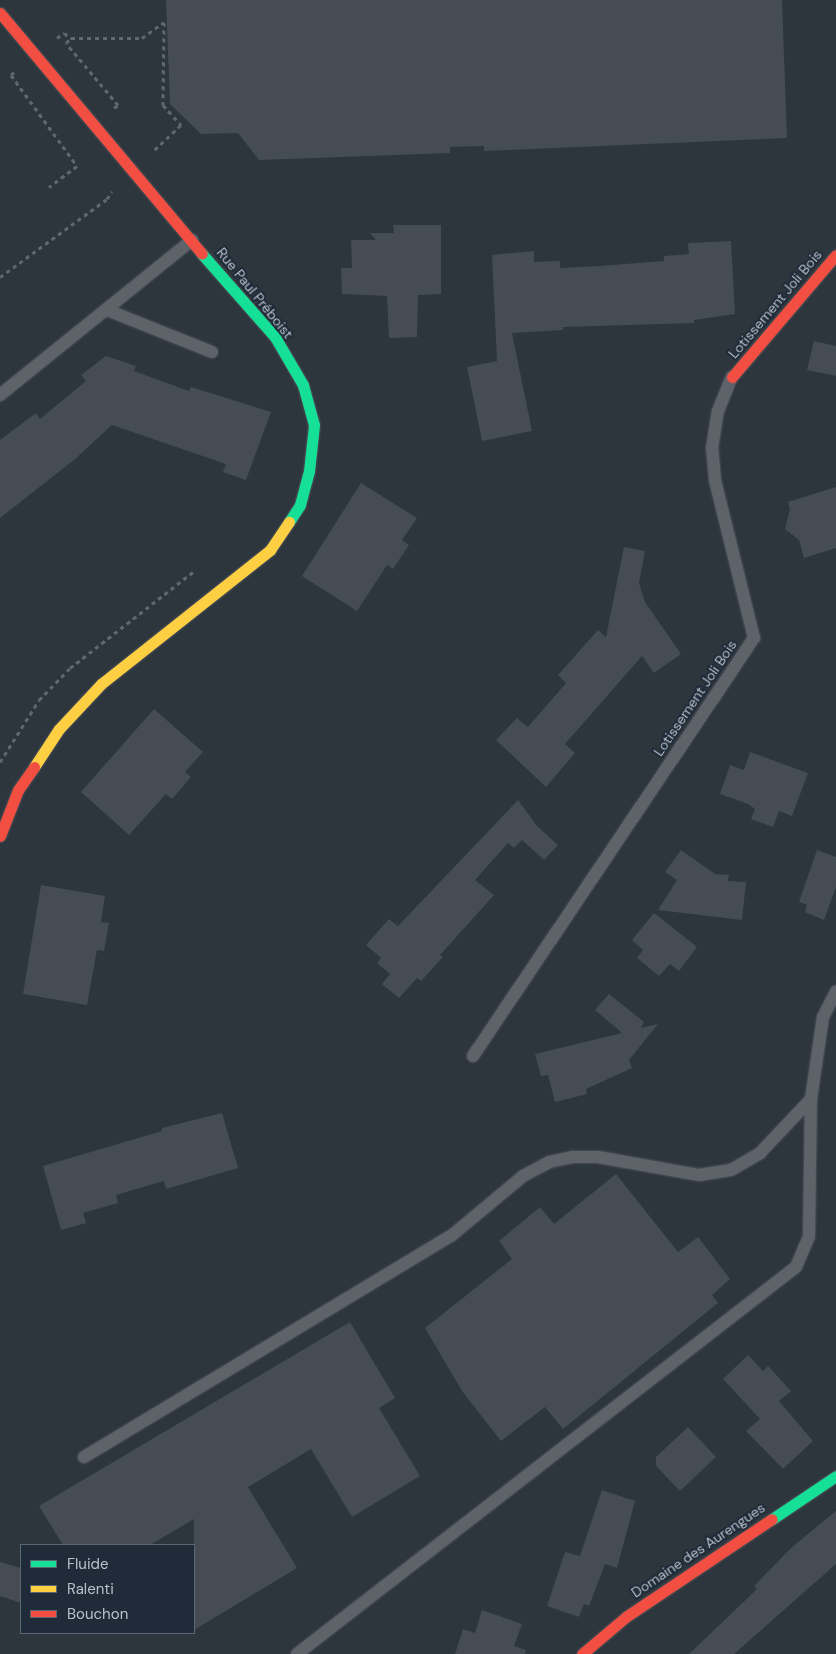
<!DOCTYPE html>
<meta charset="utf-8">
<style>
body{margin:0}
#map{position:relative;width:836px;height:1654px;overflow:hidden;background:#2d353d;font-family:"DM Sans",sans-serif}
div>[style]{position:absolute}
.building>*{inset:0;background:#454c53}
.path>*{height:3px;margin-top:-1.5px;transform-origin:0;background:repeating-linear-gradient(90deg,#60676e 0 4px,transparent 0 8px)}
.roads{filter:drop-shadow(0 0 1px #4b5157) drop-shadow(0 0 1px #4b5157)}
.lane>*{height:12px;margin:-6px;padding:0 6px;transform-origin:6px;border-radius:6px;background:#5e636a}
.fast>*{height:11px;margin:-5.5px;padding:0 5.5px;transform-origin:5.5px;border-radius:5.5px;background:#16e098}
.slow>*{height:11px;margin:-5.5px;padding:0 5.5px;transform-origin:5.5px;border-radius:5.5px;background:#ffcf43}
.jam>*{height:11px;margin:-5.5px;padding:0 5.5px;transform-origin:5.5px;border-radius:5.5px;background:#f24e42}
span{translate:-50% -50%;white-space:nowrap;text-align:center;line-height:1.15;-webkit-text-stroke:4px #1f2b38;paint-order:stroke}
.street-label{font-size:14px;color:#b8c1cd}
.legend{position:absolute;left:20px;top:1544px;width:175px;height:90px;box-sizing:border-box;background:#1f2b38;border:1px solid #5c6774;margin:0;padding:6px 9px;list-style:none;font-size:15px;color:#b8c1cd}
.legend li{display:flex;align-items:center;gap:10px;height:25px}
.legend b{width:25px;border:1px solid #5c6774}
</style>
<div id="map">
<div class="building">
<div style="clip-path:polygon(166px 0,782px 0,787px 138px,484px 151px,484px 146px,450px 147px,450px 153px,259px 160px,238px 133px,201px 134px,170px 104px)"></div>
<div style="clip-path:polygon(393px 225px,441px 225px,441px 294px,418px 295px,417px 337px,389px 338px,387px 296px,342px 294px,341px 268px,352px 268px,351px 240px,376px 240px,370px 233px,394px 233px)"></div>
<div style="clip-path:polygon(731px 241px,735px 314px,694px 320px,694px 323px,563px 327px,563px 330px,512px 333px,532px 431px,482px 441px,467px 367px,497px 361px,492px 255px,534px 251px,534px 262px,560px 261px,560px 268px,599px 266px,664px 261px,664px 256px,689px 254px,688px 243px)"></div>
<div style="clip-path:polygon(814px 341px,836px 346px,836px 376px,807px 370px)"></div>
<div style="clip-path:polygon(106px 356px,136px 366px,134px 371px,189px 391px,191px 387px,271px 412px,246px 480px,223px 472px,226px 464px,112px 425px,74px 460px,0 518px,0 440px,36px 413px,40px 419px,86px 381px,81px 375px)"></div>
<div style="clip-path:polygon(361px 483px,417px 518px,402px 540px,409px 545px,393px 569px,387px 565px,357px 611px,302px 576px)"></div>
<div style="clip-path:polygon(836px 487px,836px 548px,804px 558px,799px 540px,785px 529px,790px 509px,788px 502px)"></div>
<div style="clip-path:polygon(624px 547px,645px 551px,639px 583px,645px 602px,681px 654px,654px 673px,642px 656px,565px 744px,575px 753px,546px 787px,496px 740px,517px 718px,528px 727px,566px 683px,558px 675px,598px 630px,606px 637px)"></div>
<div style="clip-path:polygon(154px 709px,203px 752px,185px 772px,191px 777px,172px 799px,166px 794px,129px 835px,81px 792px)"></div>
<div style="clip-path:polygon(750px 752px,808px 773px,792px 816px,779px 811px,773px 827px,751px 819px,755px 809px,748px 804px,720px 794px,730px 765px,744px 770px)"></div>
<div style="clip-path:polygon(518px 800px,537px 826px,558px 845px,544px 860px,522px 840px,514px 848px,508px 843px,475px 880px,494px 895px,440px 955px,443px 957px,421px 981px,417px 978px,399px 998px,382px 984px,390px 974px,377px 963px,381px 958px,366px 945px,389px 919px,398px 926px)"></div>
<div style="clip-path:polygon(681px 850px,715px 874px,729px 875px,728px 881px,746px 882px,742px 920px,658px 910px,677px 880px,665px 872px)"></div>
<div style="clip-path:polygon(817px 850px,836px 857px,836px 887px,824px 920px,805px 912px,807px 905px,799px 902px)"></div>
<div style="clip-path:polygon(41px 885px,105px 896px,101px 922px,109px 923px,104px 951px,97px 950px,87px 1005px,23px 994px)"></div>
<div style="clip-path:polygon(654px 913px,697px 947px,679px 971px,670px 964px,659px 976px,637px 958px,643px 950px,632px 940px)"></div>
<div style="clip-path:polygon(609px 994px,644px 1022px,641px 1028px,658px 1024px,629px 1060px,632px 1068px,586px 1089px,587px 1094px,555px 1102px,548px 1075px,541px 1076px,535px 1054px,622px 1033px,595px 1010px)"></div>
<div style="clip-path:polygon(222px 1113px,238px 1168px,166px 1189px,164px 1181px,116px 1195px,118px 1203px,83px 1213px,86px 1223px,61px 1230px,43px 1166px,162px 1131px,162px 1128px)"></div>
<div style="clip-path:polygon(616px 1174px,678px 1252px,698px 1237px,730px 1279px,712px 1295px,718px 1303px,563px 1429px,545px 1407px,501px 1441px,462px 1391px,425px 1328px,512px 1259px,499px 1241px,540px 1207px,554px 1224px)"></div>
<div style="clip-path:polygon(350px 1322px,395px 1398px,379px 1408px,420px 1476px,352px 1517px,311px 1449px,248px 1487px,297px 1568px,194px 1630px,194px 1519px,150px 1545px,63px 1545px,39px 1506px)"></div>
<div style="clip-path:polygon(748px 1355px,763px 1371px,768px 1366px,791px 1391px,779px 1401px,813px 1441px,783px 1469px,746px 1431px,760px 1419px,723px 1379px)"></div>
<div style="clip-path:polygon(688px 1427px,716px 1457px,680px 1491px,656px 1466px,656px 1457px)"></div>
<div style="clip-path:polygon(602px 1490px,635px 1501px,617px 1568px,605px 1564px,589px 1606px,584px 1604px,579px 1617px,547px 1606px,565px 1552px,580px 1556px)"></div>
<div style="clip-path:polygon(836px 1511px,836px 1564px,734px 1654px,689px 1654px,757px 1589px,754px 1586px,791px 1548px)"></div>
<div style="clip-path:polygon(0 1562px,21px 1568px,21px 1603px,0 1596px)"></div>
<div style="clip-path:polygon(482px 1610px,522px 1624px,514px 1646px,526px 1650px,525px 1654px,455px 1654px,463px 1629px,475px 1633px)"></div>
</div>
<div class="path">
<div style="left:57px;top:38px;width:9px;rotate:-36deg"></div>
<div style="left:64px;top:33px;width:9px;rotate:36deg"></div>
<div style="left:14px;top:72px;width:4px;rotate:135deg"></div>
<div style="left:11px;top:75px;width:112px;rotate:54deg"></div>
<div style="left:77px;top:166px;width:35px;rotate:143deg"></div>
<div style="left:114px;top:108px;width:5px;rotate:-37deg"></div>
<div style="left:118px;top:105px;width:81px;rotate:-130deg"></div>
<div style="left:66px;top:43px;width:7px;rotate:-45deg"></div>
<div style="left:71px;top:38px;width:71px"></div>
<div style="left:142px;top:38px;width:27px;rotate:-36deg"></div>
<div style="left:164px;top:22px;width:83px;rotate:90.7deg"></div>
<div style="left:163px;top:105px;width:27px;rotate:48deg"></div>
<div style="left:181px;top:125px;width:40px;rotate:137deg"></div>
<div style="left:0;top:277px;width:132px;rotate:-36.1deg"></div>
<div style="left:107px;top:199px;width:9px;rotate:-58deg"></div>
<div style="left:0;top:762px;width:73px;rotate:-57.8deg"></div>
<div style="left:39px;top:700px;width:45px;rotate:-45.9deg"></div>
<div style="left:70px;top:668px;width:156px;rotate:-38deg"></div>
</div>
<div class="roads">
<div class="lane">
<div style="left:107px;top:310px;width:113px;rotate:21.8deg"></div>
<div style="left:0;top:395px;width:247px;rotate:-38.9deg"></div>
<div style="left:473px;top:1056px;width:504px;rotate:-56.09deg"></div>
<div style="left:754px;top:638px;width:163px;rotate:-103.9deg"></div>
<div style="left:715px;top:480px;width:32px;rotate:-95deg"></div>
<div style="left:712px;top:448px;width:37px;rotate:-81deg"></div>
<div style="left:718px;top:411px;width:37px;rotate:-68deg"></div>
<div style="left:84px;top:1457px;width:428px;rotate:-31.1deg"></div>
<div style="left:451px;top:1236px;width:94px;rotate:-39.8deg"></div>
<div style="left:523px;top:1176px;width:30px;rotate:-28deg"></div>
<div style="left:549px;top:1162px;width:24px;rotate:-12deg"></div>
<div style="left:572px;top:1157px;width:26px"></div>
<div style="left:598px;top:1157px;width:103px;rotate:10.1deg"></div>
<div style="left:699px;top:1175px;width:32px;rotate:-9deg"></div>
<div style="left:731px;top:1170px;width:34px;rotate:-30deg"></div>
<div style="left:760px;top:1153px;width:74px;rotate:-46.6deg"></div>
<div style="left:297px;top:1654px;width:631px;rotate:-37.8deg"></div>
<div style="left:796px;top:1267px;width:33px;rotate:-67deg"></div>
<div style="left:809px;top:1237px;width:138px;rotate:-89.2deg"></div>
<div style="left:811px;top:1099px;width:83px;rotate:-81.7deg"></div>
<div style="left:823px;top:1017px;width:29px;rotate:-63deg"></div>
</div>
<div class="fast">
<div style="left:202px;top:254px;width:111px;rotate:48.7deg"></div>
<div style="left:275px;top:337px;width:56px;rotate:59.7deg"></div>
<div style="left:303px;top:385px;width:41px;rotate:74.6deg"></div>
<div style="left:314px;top:425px;width:46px;rotate:96.2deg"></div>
<div style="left:309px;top:471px;width:35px;rotate:105deg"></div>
<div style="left:300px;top:505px;width:20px;rotate:123deg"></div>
<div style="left:772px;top:1519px;width:77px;rotate:-33.9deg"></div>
</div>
<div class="slow">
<div style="left:34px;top:767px;width:45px;rotate:-56.7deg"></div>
<div style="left:59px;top:729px;width:62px;rotate:-47deg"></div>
<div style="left:101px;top:684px;width:216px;rotate:-38.4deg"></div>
<div style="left:270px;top:550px;width:34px;rotate:-56deg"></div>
</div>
<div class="jam">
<div style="left:0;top:13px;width:314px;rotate:50deg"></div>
<div style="left:732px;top:377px;width:160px;rotate:-49.6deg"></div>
<div style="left:0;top:836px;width:49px;rotate:-68.6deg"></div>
<div style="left:18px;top:790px;width:28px;rotate:-55deg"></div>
<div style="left:582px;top:1654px;width:59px;rotate:-40.2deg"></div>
<div style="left:627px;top:1616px;width:174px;rotate:-33.8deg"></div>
</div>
</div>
<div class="street-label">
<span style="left:255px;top:293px;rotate:51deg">Rue Paul Préboist</span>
<span style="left:775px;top:304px;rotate:-50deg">Lotissement Joli Bois</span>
<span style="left:695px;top:698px;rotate:-56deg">Lotissement Joli Bois</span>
<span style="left:698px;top:1550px;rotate:-34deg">Domaine des Aurengues</span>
</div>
<ul class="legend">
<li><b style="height:6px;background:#16e098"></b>Fluide</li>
<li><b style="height:6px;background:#ffcf43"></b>Ralenti</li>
<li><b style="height:6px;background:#f24e42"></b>Bouchon</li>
</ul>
</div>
